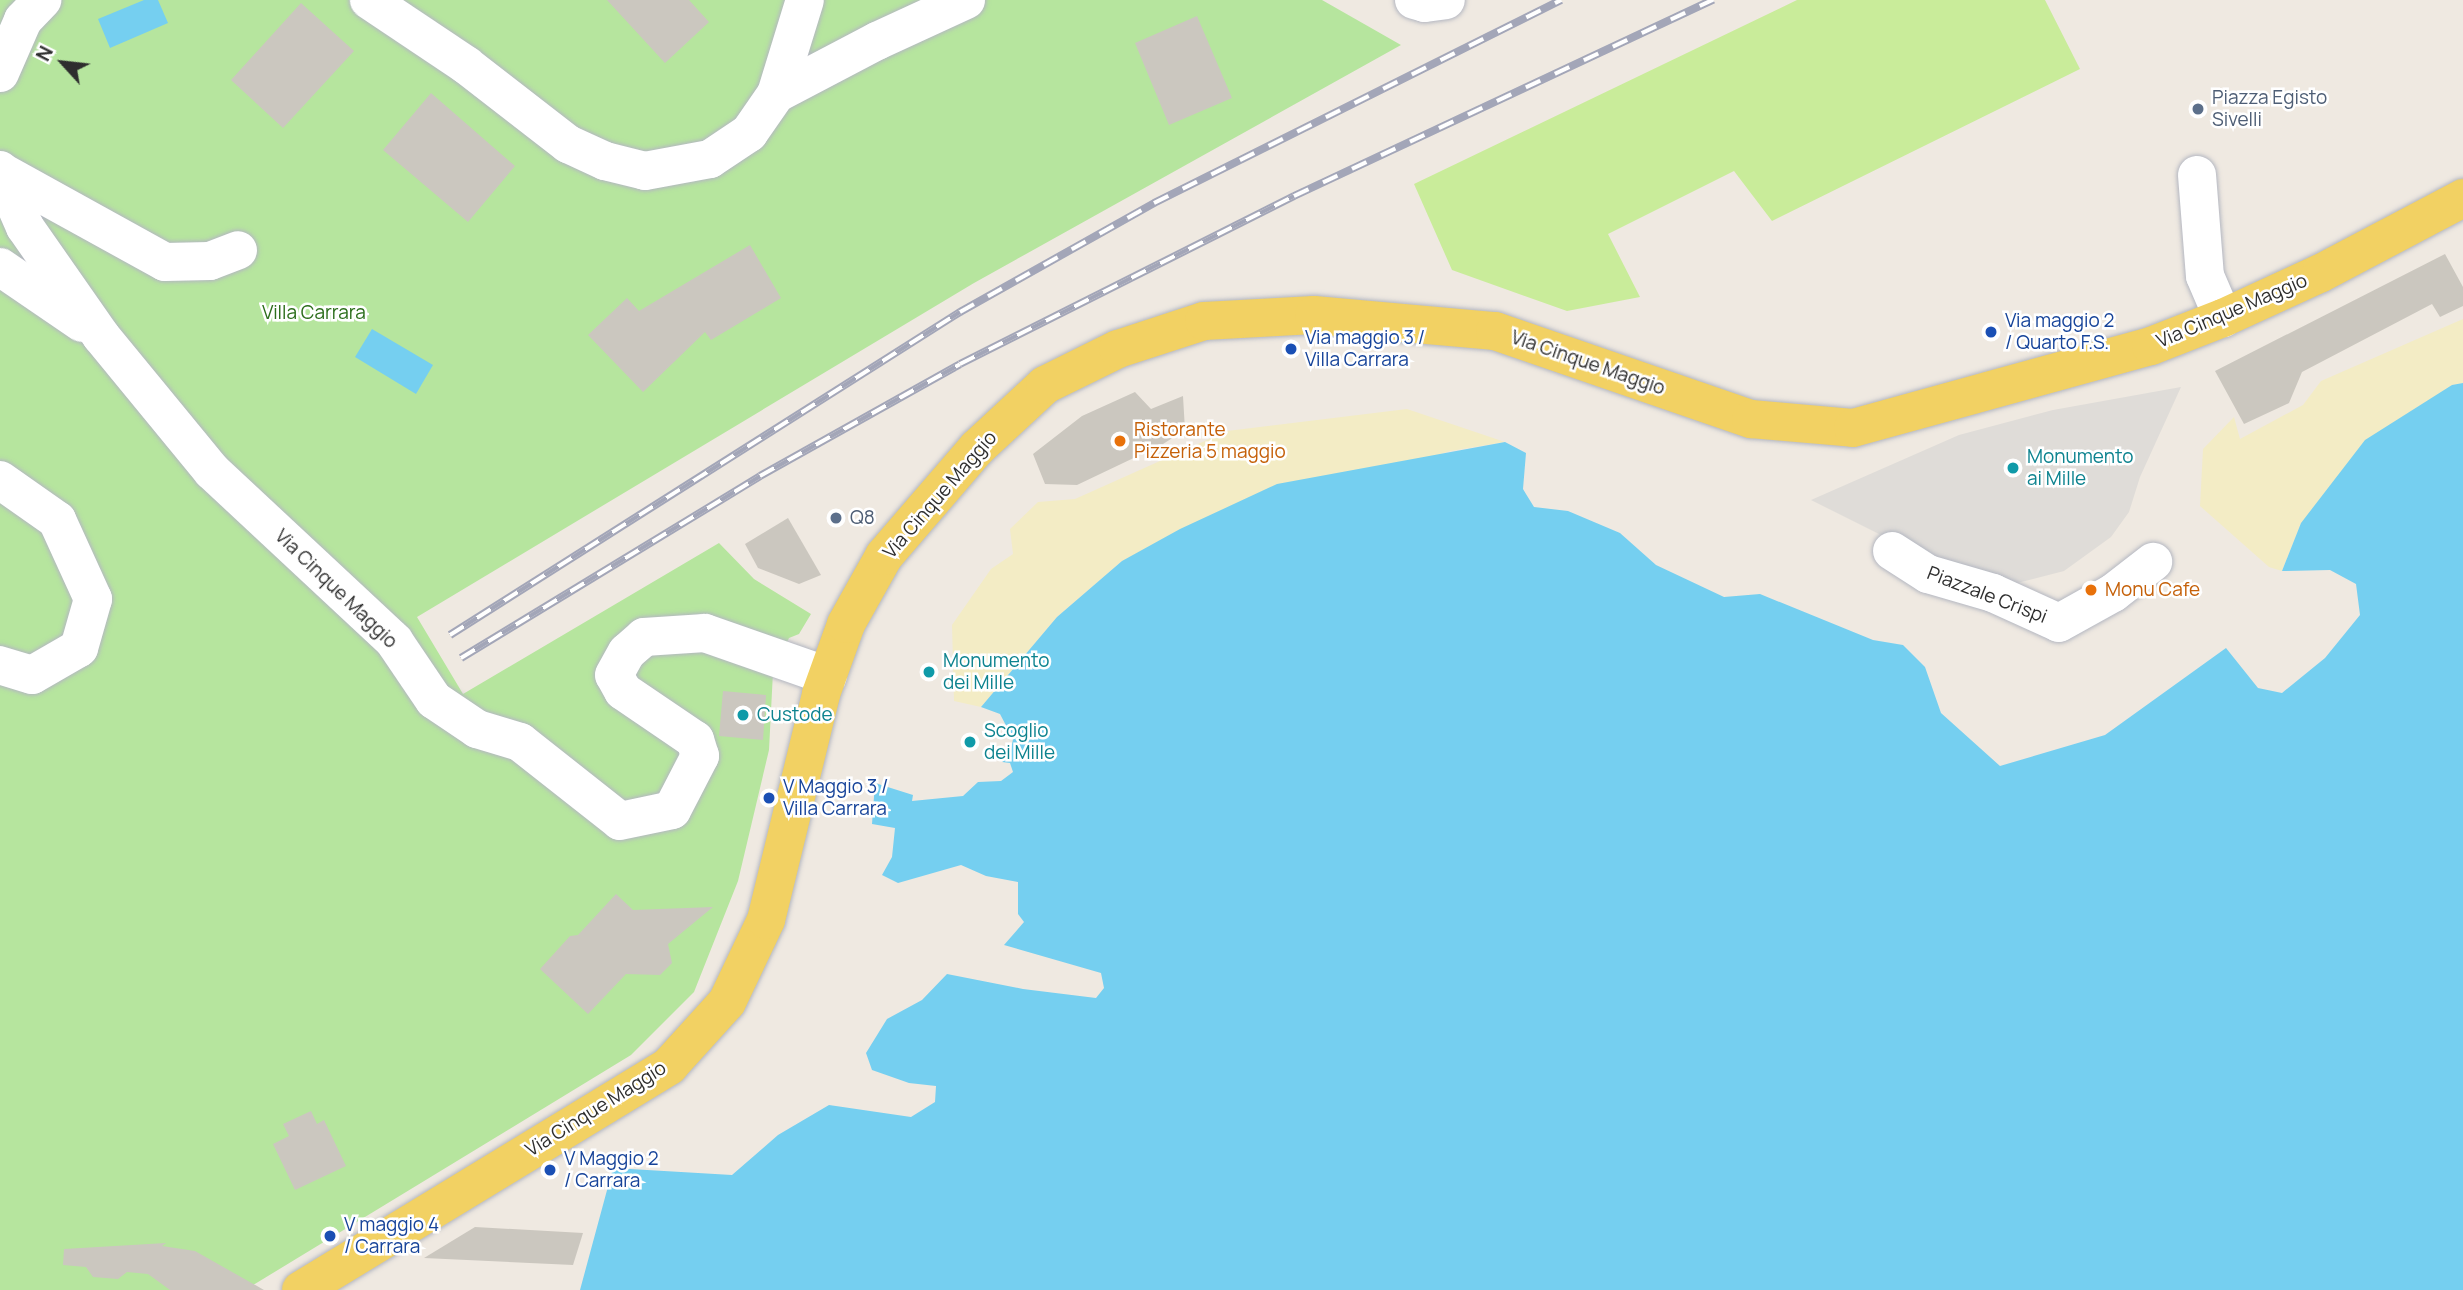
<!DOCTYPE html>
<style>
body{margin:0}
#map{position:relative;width:2463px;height:1290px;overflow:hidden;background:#efe9e1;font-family:Manrope,sans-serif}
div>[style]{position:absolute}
.green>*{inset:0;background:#b6e59e}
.sand>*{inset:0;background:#f3ecc5}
.pitch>*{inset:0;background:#c9ec9a}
.plaza>*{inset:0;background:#dfdcd8}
.water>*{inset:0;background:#75cff0}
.building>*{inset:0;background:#cbc7bf}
.roads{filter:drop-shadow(0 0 2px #b4b7c1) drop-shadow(0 0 2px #b4b7c1)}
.minor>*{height:38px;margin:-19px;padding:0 19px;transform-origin:19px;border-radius:19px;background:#fff}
.major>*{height:38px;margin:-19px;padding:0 19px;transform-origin:19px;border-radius:19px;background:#f2d163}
.rail>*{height:8px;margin-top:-4px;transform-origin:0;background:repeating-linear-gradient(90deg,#fff 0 16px,#a3a6b8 0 32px);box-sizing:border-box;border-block:2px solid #a3a6b8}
.dots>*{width:19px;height:19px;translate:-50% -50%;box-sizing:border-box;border:4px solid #fff;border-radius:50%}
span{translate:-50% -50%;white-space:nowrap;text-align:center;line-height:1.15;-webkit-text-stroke:5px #fff;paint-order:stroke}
.service-label{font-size:19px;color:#4e5e75}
.left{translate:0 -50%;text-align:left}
.street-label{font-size:19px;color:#2e2e2e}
.park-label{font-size:19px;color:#2c6e1b}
.transit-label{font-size:19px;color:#164399}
.food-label{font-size:19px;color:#c56008}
.culture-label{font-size:19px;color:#0d838f}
.north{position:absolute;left:28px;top:28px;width:70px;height:70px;-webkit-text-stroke:5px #fff;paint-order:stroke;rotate:297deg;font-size:19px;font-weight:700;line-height:28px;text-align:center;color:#2e2e2e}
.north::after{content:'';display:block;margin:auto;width:24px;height:32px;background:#2e2e2e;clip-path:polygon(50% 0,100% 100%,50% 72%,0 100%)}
</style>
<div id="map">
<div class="green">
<div style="clip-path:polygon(0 0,1322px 0,1401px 45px,974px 283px,417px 617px,463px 694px,719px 543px,754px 579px,811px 614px,799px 634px,789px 638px,773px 672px,769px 750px,738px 881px,694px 992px,631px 1055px,245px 1290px,0 1290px)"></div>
</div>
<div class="sand">
<div style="clip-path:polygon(2463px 319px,2463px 383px,2452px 385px,2301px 523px,2282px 571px,2269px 567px,2200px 506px,2203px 449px,2234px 417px,2240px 439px,2303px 405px,2321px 381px)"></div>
<div style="clip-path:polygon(1407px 409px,1505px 442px,1450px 451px,1122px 561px,1057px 617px,981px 707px,954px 701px,952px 625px,991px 569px,1013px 554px,1010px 529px,1038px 502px,1075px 499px,1227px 431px)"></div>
</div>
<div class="pitch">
<div style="clip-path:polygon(1797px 0,2045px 0,2080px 69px,1772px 221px,1734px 171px,1608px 234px,1640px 297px,1567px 311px,1452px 270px,1414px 184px)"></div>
</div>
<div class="plaza">
<div style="clip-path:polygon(2181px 387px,2140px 477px,2129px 512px,2111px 537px,2064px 571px,2017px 583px,1951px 570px,1811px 500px,1959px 435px,2053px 410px)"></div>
</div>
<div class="water">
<div style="clip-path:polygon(144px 0,158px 0,168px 23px,110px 48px,98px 19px)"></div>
<div style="clip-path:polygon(372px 329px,433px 365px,416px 394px,355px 357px)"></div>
<div style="clip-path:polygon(2463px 383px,2463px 1290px,580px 1290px,613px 1168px,732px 1175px,778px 1135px,829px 1105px,911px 1117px,935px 1102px,936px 1086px,909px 1083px,872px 1070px,866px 1053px,887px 1019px,922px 1000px,947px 974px,1023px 989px,1096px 998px,1104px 988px,1101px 973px,1004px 945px,1024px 922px,1018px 914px,1018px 882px,986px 876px,961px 865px,898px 883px,882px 875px,892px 857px,895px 828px,872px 824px,875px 783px,913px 795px,912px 801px,963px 796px,978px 782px,1001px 781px,1013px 772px,1010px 763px,1002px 762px,1010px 755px,1013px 739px,1000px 714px,981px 707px,1057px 617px,1122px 561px,1180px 529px,1277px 484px,1505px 442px,1526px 453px,1523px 489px,1534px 507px,1568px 511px,1620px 533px,1656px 565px,1724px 597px,1760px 594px,1873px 640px,1903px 645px,1925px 667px,1941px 713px,2000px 766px,2105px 735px,2226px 648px,2258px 688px,2282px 693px,2325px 658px,2360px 615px,2356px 584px,2330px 570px,2282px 571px,2301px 523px,2365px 440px,2452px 385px)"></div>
</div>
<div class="building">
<div style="clip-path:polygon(607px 0,689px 0,709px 22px,665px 63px)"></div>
<div style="clip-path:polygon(301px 3px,354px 51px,283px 128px,231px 80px)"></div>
<div style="clip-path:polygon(1197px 16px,1232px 98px,1169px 125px,1135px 43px)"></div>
<div style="clip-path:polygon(431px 93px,515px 166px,468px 222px,383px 150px)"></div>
<div style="clip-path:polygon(750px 245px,781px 298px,711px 340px,705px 332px,643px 392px,588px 335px,627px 298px,639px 311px)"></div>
<div style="clip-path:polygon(2445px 254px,2463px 287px,2463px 306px,2440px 317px,2432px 304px,2302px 372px,2289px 403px,2244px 424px,2215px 371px)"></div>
<div style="clip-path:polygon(1135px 392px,1151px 409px,1183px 396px,1185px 430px,1163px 444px,1077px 485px,1045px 484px,1033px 454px,1082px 416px)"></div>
<div style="clip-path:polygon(788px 518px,821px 575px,799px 584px,758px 568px,745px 544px)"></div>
<div style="clip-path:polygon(723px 691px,766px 695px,763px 740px,719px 736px)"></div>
<div style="clip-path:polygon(616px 894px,633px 910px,713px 907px,668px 944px,672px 963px,660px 975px,626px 974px,588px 1014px,540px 969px,570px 936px,578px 935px)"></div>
<div style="clip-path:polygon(311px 1111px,317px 1124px,324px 1120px,346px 1166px,295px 1190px,273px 1144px,289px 1136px,283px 1124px)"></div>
<div style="clip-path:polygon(475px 1227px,583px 1233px,573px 1265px,424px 1258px)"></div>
<div style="clip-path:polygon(166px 1243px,162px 1246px,195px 1251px,264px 1290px,170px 1290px,148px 1274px,127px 1272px,118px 1279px,93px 1277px,86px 1267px,63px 1265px,64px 1249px)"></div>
</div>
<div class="roads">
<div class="minor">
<div style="left:369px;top:0;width:117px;rotate:33.8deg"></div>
<div style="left:466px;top:65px;width:129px;rotate:37.8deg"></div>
<div style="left:568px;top:144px;width:41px;rotate:24.7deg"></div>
<div style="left:605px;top:161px;width:41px;rotate:14deg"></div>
<div style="left:645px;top:171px;width:66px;rotate:-10.5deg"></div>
<div style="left:710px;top:159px;width:47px;rotate:-33.7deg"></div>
<div style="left:749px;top:133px;width:47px;rotate:-55.3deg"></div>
<div style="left:776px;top:94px;width:98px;rotate:-72.9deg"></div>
<div style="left:1414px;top:0;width:11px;rotate:15deg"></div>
<div style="left:1425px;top:3px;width:21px;rotate:-8deg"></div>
<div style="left:0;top:73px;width:58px;rotate:-66.5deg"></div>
<div style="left:23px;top:20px;width:28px;rotate:-46deg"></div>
<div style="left:776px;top:94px;width:114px;rotate:-27.7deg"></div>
<div style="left:877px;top:41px;width:98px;rotate:-24.7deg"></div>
<div style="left:0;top:170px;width:62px;rotate:66.3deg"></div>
<div style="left:25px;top:227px;width:133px;rotate:55.1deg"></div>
<div style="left:101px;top:336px;width:175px;rotate:50.6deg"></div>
<div style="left:212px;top:471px;width:249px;rotate:43deg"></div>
<div style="left:394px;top:641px;width:71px;rotate:55.9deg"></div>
<div style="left:434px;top:700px;width:52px;rotate:34deg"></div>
<div style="left:477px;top:729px;width:45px;rotate:16.8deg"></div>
<div style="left:520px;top:742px;width:127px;rotate:38.3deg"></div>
<div style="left:620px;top:821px;width:53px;rotate:-11.9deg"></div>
<div style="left:672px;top:810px;width:61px;rotate:-62.6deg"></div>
<div style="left:700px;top:756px;width:17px;rotate:-107deg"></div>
<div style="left:695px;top:740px;width:87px;rotate:-145.8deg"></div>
<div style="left:623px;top:691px;width:18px;rotate:-119deg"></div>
<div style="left:614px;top:675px;width:26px;rotate:-61deg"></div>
<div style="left:627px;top:652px;width:23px;rotate:-41deg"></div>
<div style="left:644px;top:637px;width:61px;rotate:-3.8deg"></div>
<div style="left:705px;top:633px;width:130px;rotate:19.3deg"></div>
<div style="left:0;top:171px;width:188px;rotate:28.9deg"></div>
<div style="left:165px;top:262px;width:45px;rotate:-1.3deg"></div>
<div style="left:210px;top:261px;width:30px;rotate:-21deg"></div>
<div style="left:2197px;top:175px;width:101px;rotate:85.5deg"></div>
<div style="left:2205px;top:276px;width:46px;rotate:66.8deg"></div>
<div style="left:0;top:267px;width:99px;rotate:34.3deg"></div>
<div style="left:0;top:480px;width:70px;rotate:35.1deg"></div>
<div style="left:57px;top:520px;width:87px;rotate:65.5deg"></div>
<div style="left:93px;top:599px;width:51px;rotate:105.9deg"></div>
<div style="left:79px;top:648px;width:54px;rotate:150.1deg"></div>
<div style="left:32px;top:675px;width:34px;rotate:-163deg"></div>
<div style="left:1892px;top:551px;width:43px;rotate:32.6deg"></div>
<div style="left:1928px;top:574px;width:68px;rotate:16.3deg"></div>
<div style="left:1993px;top:593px;width:72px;rotate:24.4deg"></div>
<div style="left:2059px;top:623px;width:62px;rotate:-29.1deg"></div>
<div style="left:2113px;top:593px;width:51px;rotate:-37.8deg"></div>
</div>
<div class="major">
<div style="left:301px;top:1290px;width:431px;rotate:-31.3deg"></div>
<div style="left:669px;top:1066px;width:86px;rotate:-47.8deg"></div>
<div style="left:727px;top:1002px;width:91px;rotate:-64.6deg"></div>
<div style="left:766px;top:920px;width:233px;rotate:-76.3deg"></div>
<div style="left:821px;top:694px;width:74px;rotate:-70.3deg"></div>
<div style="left:846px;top:624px;width:78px;rotate:-60.8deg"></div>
<div style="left:884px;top:556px;width:143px;rotate:-49.3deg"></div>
<div style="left:977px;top:448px;width:93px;rotate:-42.8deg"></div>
<div style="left:1045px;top:385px;width:81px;rotate:-26.3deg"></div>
<div style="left:1118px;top:349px;width:90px;rotate:-18deg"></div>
<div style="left:1204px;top:321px;width:110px;rotate:-3.1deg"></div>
<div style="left:1314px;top:315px;width:182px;rotate:5.1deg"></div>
<div style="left:1495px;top:331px;width:271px;rotate:19deg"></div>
<div style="left:1751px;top:419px;width:102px;rotate:5deg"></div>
<div style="left:1853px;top:428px;width:309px;rotate:-15.4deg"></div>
<div style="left:2151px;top:346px;width:77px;rotate:-21.3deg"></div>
<div style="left:2223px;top:318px;width:108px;rotate:-24.7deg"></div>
<div style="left:2321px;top:273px;width:161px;rotate:-27.8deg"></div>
</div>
</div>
<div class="rail">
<div style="left:450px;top:635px;width:604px;rotate:-32.35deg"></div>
<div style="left:960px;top:312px;width:223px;rotate:-29.3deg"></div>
<div style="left:1154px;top:203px;width:455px;rotate:-26.5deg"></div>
<div style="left:461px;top:658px;width:350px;rotate:-31.3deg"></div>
<div style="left:760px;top:476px;width:229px;rotate:-29.2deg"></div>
<div style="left:960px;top:364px;width:374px;rotate:-26.7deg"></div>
<div style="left:1294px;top:196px;width:463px;rotate:-25.1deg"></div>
</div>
<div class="dots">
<div style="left:2198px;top:109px;background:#5c6f8a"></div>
<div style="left:1991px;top:332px;background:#1a4fb4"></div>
<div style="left:1291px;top:349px;background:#1a4fb4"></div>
<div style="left:1120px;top:441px;background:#e8710a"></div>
<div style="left:2013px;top:468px;background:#0f9aa8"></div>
<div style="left:836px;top:518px;background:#5c6f8a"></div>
<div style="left:2091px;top:590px;background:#e8710a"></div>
<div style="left:929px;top:672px;background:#0f9aa8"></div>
<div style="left:743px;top:715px;background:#0f9aa8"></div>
<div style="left:970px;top:742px;background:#0f9aa8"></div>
<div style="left:769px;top:798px;background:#1a4fb4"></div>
<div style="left:550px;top:1170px;background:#1a4fb4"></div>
<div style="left:330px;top:1236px;background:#1a4fb4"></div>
</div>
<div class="service-label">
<span class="left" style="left:2212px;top:109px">Piazza Egisto<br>Sivelli</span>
<span class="left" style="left:850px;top:518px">Q8</span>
</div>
<div class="street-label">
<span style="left:2232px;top:311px;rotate:-23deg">Via Cinque Maggio</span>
<span style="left:1588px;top:363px;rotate:19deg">Via Cinque Maggio</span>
<span style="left:940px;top:495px;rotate:-49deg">Via Cinque Maggio</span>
<span style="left:336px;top:589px;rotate:44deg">Via Cinque Maggio</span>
<span style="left:1987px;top:595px;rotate:21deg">Piazzale Crispi</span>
<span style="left:596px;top:1109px;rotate:-32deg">Via Cinque Maggio</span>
</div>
<div class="park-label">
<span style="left:314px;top:313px">Villa Carrara</span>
</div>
<div class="transit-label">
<span class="left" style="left:2005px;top:332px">Via maggio 2<br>/ Quarto F.S.</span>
<span class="left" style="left:1305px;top:349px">Via maggio 3 /<br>Villa Carrara</span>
<span class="left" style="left:783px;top:798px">V Maggio 3 /<br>Villa Carrara</span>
<span class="left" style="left:564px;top:1170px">V Maggio 2<br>/ Carrara</span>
<span class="left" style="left:344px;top:1236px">V maggio 4<br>/ Carrara</span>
</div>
<div class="food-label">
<span class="left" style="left:1134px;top:441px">Ristorante<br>Pizzeria 5 maggio</span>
<span class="left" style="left:2105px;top:590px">Monu Cafe</span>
</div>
<div class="culture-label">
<span class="left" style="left:2027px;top:468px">Monumento<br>ai Mille</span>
<span class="left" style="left:943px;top:672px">Monumento<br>dei Mille</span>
<span class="left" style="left:757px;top:715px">Custode</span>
<span class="left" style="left:984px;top:742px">Scoglio<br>dei Mille</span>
</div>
<div class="north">N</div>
</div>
